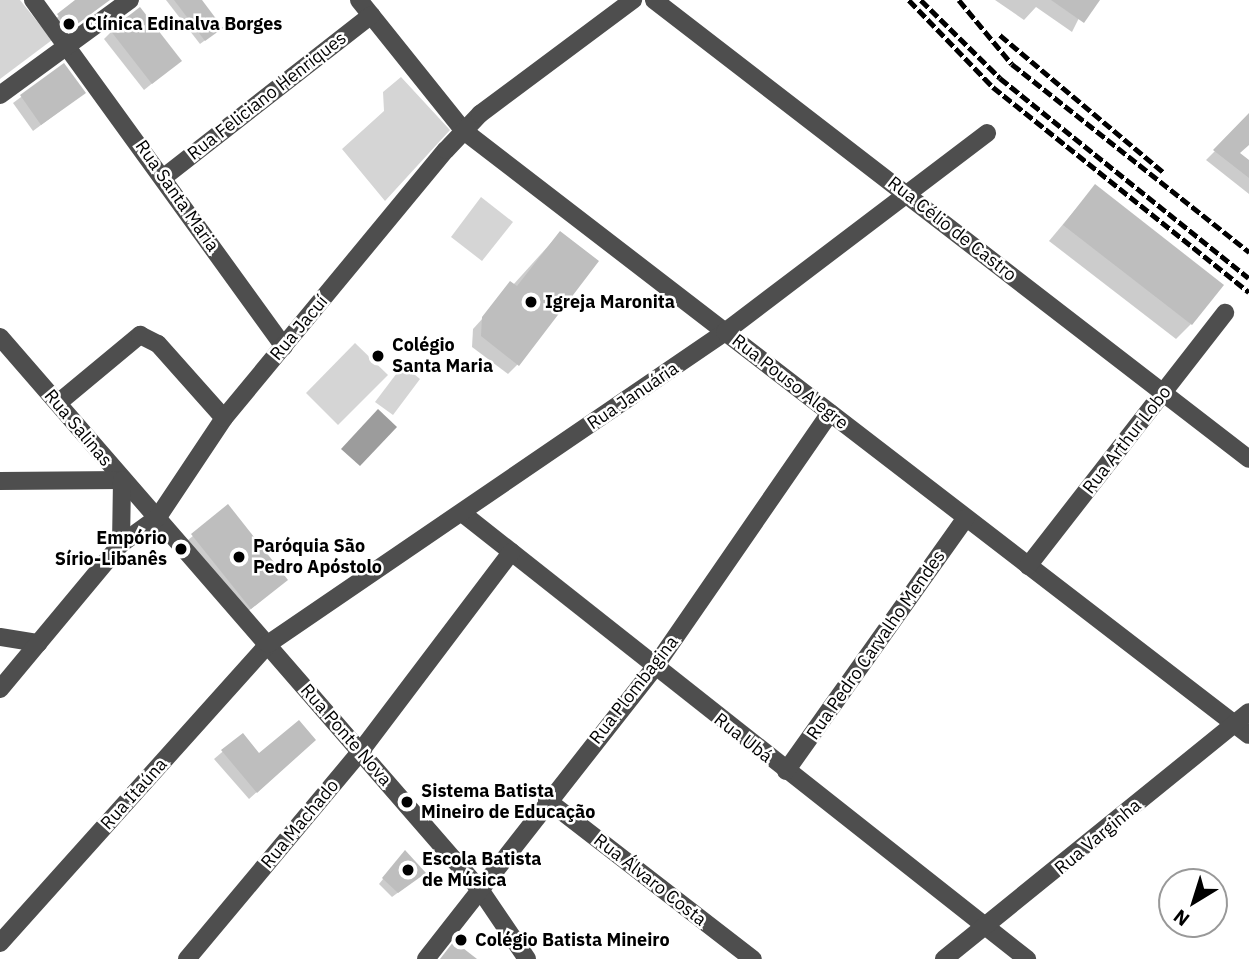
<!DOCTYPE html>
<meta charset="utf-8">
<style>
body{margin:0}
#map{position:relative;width:1249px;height:959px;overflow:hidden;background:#fff;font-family:"IBM Plex Sans",sans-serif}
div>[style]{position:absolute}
.green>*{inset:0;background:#d5d5d5}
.water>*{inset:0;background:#9c9c9c}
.shadow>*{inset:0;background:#0003}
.building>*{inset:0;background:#bebebe}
.minor>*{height:18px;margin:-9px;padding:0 9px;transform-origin:9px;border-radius:9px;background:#4e4e4e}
.rail>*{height:4.5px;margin-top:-2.25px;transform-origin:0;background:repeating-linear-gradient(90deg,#000 0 10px,transparent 0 13.5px)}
.dots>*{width:19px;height:19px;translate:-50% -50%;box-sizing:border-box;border:4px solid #fff;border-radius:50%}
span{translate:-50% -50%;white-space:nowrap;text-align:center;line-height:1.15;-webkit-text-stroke:5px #fff;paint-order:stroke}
.poi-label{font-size:18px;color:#000;font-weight:700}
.left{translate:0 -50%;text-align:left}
.right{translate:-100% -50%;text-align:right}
.street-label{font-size:18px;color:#000}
.north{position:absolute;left:1158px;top:868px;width:70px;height:70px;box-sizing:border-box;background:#fff;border:2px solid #999;border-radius:50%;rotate:218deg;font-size:19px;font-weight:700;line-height:28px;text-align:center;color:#000}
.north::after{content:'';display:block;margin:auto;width:24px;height:32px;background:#000;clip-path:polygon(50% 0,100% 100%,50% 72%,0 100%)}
</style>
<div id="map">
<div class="green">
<div style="clip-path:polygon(0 0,20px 0,52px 40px,0 79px)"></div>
<div style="clip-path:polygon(401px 77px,450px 130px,385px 201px,342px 149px,384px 111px,383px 92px)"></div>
<div style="clip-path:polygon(481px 197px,513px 222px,482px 261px,451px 237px)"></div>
<div style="clip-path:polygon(355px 343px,388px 375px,338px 425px,306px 393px)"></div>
<div style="clip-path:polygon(403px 365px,420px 379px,393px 415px,375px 402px)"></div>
</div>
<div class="water">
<div style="clip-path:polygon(378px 409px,397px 427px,360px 466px,341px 449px)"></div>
</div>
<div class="shadow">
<div style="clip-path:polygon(78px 0,98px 0,97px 9px,64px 34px,54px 20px)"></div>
<div style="clip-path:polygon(166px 0,200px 0,216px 32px,200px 44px)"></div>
<div style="clip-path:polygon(995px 0,1088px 0,1072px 32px,1036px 7px,1024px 20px)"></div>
<div style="clip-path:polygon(111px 32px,180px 61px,144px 90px,104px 39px)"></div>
<div style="clip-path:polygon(64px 65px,84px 93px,33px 131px,13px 103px)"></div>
<div style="clip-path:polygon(1249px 117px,1249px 143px,1237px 154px,1249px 162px,1249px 194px,1206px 160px)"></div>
<div style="clip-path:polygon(1095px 186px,1191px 324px,1176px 339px,1049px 241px)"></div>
<div style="clip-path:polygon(560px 233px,518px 364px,508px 374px,472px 347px,473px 329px)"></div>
<div style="clip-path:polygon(228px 507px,286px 580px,240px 618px,182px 545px)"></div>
<div style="clip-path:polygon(242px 735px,259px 755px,306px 748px,249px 799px,214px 759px)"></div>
<div style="clip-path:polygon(404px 853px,419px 877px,392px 897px,379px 884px)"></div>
</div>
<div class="building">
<div style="clip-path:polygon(75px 0,110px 0,69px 30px,57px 14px)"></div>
<div style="clip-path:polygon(174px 0,202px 0,223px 28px,205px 41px)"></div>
<div style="clip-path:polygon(1051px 0,1100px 0,1084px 23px)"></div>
<div style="clip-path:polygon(140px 7px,182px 61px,152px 84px,110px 30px)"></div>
<div style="clip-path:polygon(64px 63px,86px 93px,41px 125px,20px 95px)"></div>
<div style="clip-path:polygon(1249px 113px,1249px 145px,1240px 153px,1249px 160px,1249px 178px,1213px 150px)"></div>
<div style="clip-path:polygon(1095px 184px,1224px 285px,1192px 325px,1063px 225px)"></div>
<div style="clip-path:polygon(560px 231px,599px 261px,519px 366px,481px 336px,482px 317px,510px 281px,517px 286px)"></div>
<div style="clip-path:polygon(228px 504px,288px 580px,251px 609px,191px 534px)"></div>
<div style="clip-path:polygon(299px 720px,316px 740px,257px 793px,221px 750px,243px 733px,259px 753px)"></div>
<div style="clip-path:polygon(405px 850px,426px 873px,398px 893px,382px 878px)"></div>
<div style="clip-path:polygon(454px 941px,477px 959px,440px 959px)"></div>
</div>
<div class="minor">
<div style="left:33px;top:0;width:428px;rotate:54.1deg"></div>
<div style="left:359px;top:0;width:168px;rotate:51.3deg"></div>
<div style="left:464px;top:131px;width:990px;rotate:37.58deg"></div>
<div style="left:654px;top:0;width:751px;rotate:37.65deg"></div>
<div style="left:0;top:95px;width:161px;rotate:-36.2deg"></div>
<div style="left:164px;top:177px;width:263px;rotate:-38deg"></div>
<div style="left:0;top:337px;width:734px;rotate:49.03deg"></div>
<div style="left:481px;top:891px;width:82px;rotate:55.9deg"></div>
<div style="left:58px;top:403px;width:107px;rotate:-39.7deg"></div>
<div style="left:140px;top:335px;width:20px;rotate:27deg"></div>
<div style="left:158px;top:344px;width:99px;rotate:48.3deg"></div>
<div style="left:0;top:481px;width:122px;rotate:-0.5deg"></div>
<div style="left:462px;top:513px;width:720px;rotate:38.29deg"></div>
<div style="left:121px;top:544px;width:64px;rotate:-89.1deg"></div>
<div style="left:1028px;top:566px;width:321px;rotate:-52.1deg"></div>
<div style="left:0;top:637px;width:39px;rotate:9deg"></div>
<div style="left:0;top:689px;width:189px;rotate:-50.2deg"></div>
<div style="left:121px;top:544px;width:46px;rotate:-36.1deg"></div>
<div style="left:158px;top:517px;width:119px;rotate:-56.3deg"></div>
<div style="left:224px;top:418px;width:348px;rotate:-50.4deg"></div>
<div style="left:446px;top:150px;width:50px;rotate:-46.6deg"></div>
<div style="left:480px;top:114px;width:191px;rotate:-36.7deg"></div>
<div style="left:786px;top:771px;width:310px;rotate:-54.6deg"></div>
<div style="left:547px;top:800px;width:260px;rotate:37.7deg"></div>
<div style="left:0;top:943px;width:402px;rotate:-48.1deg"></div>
<div style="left:268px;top:644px;width:553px;rotate:-34.32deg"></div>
<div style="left:725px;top:332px;width:329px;rotate:-37.2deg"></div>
<div style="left:187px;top:959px;width:270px;rotate:-50.1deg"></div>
<div style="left:360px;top:752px;width:251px;rotate:-52.9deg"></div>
<div style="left:426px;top:959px;width:370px;rotate:-51.9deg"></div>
<div style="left:654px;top:668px;width:310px;rotate:-55.4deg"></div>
<div style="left:944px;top:959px;width:392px;rotate:-39deg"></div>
</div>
<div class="rail">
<div style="left:909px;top:0;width:121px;rotate:46deg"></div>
<div style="left:993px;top:87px;width:328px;rotate:38.7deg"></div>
<div style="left:921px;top:0;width:111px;rotate:44.6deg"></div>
<div style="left:1000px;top:78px;width:319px;rotate:38.8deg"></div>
<div style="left:959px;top:0;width:83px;rotate:50.4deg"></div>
<div style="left:1012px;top:64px;width:303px;rotate:38.4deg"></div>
<div style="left:1000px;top:35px;width:213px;rotate:40deg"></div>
</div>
<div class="dots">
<div style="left:69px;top:24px;background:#000"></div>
<div style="left:531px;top:302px;background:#000"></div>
<div style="left:378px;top:356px;background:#000"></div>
<div style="left:181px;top:549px;background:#000"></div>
<div style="left:239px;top:557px;background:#000"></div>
<div style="left:407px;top:802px;background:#000"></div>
<div style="left:408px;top:870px;background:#000"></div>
<div style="left:461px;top:940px;background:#000"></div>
</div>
<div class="poi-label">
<span class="left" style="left:85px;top:24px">Clínica Edinalva Borges</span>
<span class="left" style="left:545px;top:302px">Igreja Maronita</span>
<span class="left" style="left:392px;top:356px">Colégio<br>Santa Maria</span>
<span class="right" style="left:167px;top:549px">Empório<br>Sírio-Libanês</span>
<span class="left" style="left:253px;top:557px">Paróquia São<br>Pedro Apóstolo</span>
<span class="left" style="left:421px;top:802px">Sistema Batista<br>Mineiro de Educação</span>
<span class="left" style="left:422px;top:870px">Escola Batista<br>de Música</span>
<span class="left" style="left:475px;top:940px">Colégio Batista Mineiro</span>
</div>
<div class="street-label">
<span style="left:267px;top:96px;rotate:-38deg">Rua Feliciano Henriques</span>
<span style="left:177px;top:196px;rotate:55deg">Rua Santa Maria</span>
<span style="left:952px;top:229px;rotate:38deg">Rua Célio de Castro</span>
<span style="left:299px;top:328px;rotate:-50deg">Rua Jacuí</span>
<span style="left:790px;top:382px;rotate:38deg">Rua Pouso Alegre</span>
<span style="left:633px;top:396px;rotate:-34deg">Rua Januária</span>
<span style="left:78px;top:428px;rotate:50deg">Rua Salinas</span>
<span style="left:1127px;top:440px;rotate:-52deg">Rua Arthur Lobo</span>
<span style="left:876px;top:645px;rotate:-55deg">Rua Pedro Carvalho Mendes</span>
<span style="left:634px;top:690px;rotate:-52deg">Rua Plombagina</span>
<span style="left:346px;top:735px;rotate:49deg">Rua Ponte Nova</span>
<span style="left:743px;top:738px;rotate:38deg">Rua Ubá</span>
<span style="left:134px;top:794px;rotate:-48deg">Rua Itaúna</span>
<span style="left:300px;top:824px;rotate:-50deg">Rua Machado</span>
<span style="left:1098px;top:837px;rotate:-40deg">Rua Varginha</span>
<span style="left:650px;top:880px;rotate:38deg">Rua Álvaro Costa</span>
</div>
<div class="north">N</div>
</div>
